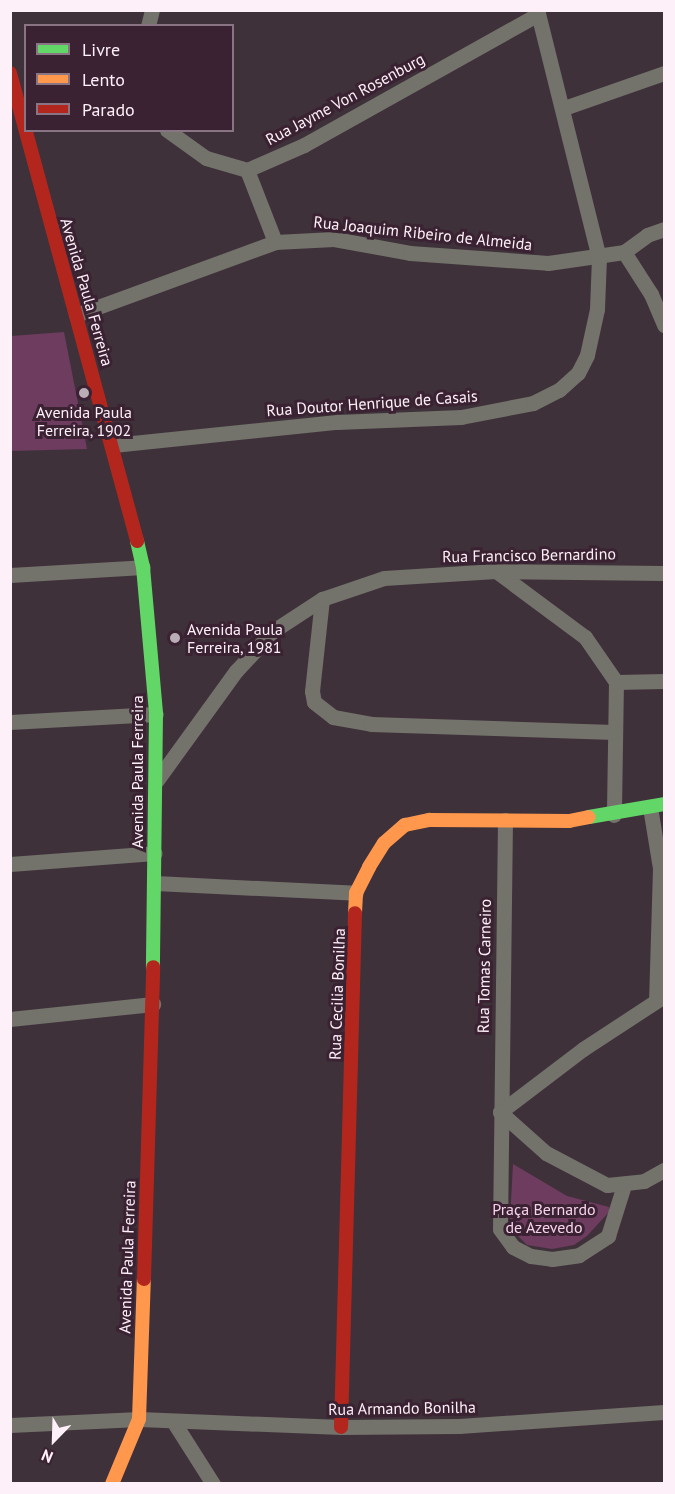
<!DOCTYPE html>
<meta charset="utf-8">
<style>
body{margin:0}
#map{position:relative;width:675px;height:1494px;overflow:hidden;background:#3e313a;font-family:"PT Sans",sans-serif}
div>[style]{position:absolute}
.green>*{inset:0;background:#6d3c5f}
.street>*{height:15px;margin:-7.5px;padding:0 7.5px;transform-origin:7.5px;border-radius:7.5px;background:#73726b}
.fast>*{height:14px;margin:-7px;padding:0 7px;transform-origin:7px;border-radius:7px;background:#63d668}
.slow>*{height:14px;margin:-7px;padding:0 7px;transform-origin:7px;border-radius:7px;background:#ff974d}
.jam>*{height:14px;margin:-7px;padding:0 7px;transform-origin:7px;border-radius:7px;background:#b3261e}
.dots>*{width:16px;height:16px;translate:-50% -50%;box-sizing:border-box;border:3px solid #3a2233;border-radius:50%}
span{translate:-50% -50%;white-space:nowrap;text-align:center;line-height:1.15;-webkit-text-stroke:6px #3a2233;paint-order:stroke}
.street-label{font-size:16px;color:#fef0f9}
.poi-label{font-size:16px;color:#fef0f9}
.left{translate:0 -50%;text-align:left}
.park-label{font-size:16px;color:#f6d3ea}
.frame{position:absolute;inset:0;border:12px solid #fef0f9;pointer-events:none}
.legend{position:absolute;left:24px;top:24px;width:210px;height:108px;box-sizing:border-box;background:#3a2233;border:2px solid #887482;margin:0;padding:8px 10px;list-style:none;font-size:18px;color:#fef0f9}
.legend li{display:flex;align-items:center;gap:12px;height:30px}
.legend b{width:30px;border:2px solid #887482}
.north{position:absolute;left:24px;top:1410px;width:60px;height:60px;-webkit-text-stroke:4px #3a2233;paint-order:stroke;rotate:203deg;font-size:16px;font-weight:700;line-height:24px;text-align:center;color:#fef0f9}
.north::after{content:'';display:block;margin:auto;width:21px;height:27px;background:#fef0f9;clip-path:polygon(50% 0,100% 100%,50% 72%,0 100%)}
</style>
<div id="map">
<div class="green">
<div style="clip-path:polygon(64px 332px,87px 449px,11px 451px,11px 336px)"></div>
<div style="clip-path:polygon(513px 1164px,567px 1196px,609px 1207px,609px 1212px,587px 1236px,574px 1245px,552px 1249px,527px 1245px,514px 1232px,510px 1219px)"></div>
</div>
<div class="street">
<div style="left:148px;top:26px;width:16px;rotate:-76deg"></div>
<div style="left:564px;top:108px;width:106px;rotate:-19.3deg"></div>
<div style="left:167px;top:130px;width:48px;rotate:35.7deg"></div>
<div style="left:206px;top:158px;width:43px;rotate:16.3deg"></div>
<div style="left:247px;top:170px;width:62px;rotate:-23.7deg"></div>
<div style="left:304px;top:145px;width:268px;rotate:-29.2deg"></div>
<div style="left:247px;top:170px;width:77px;rotate:68.7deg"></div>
<div style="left:624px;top:252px;width:50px;rotate:57.3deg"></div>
<div style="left:651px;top:294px;width:34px;rotate:67deg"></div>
<div style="left:76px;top:315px;width:212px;rotate:-20.1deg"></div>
<div style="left:275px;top:242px;width:59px;rotate:-2.9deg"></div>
<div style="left:334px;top:239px;width:77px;rotate:10.4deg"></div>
<div style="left:410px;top:253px;width:138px;rotate:4.1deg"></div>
<div style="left:548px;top:263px;width:77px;rotate:-8.2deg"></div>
<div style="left:624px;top:252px;width:29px;rotate:-36deg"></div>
<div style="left:647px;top:235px;width:18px;rotate:-19deg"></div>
<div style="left:113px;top:445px;width:225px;rotate:-5.9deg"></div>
<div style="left:337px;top:422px;width:124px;rotate:-2.3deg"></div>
<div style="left:461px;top:417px;width:73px;rotate:-11deg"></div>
<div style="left:533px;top:403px;width:29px;rotate:-27deg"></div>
<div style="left:559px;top:390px;width:25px;rotate:-42deg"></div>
<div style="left:578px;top:373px;width:20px;rotate:-63deg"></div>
<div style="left:587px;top:355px;width:47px;rotate:-77.7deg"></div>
<div style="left:597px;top:309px;width:51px;rotate:-87.8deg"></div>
<div style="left:599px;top:258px;width:256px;rotate:-104deg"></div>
<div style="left:496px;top:571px;width:111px;rotate:36.6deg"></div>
<div style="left:585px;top:637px;width:55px;rotate:55.4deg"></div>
<div style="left:616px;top:682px;width:133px;rotate:90.9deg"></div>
<div style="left:10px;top:575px;width:133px;rotate:-3.4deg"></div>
<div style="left:322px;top:599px;width:93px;rotate:96.2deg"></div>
<div style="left:312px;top:691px;width:11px;rotate:80deg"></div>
<div style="left:314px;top:702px;width:24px;rotate:38deg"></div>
<div style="left:333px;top:717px;width:39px;rotate:10deg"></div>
<div style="left:371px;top:724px;width:243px;rotate:1.9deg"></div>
<div style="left:616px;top:682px;width:48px;rotate:-1.2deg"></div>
<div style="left:10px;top:722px;width:146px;rotate:-3.1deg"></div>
<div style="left:157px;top:780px;width:135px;rotate:-54.1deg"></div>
<div style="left:236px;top:671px;width:54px;rotate:-47.2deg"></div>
<div style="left:273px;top:631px;width:59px;rotate:-33.1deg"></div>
<div style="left:322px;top:599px;width:65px;rotate:-18.7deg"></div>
<div style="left:384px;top:578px;width:112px;rotate:-3.6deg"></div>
<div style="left:496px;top:571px;width:168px;rotate:0.7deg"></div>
<div style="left:650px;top:807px;width:62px;rotate:80.7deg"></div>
<div style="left:660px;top:868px;width:131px;rotate:91.7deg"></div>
<div style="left:505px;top:820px;width:409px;rotate:90.7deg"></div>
<div style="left:500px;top:1229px;width:22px;rotate:54deg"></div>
<div style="left:513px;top:1247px;width:20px;rotate:27deg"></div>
<div style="left:531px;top:1256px;width:21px;rotate:8deg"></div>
<div style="left:552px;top:1259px;width:27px;rotate:-8deg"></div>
<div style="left:579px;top:1255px;width:35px;rotate:-33deg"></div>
<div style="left:608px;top:1236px;width:53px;rotate:-72.6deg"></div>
<div style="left:10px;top:864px;width:145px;rotate:-4.3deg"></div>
<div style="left:155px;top:883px;width:201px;rotate:2.8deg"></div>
<div style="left:10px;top:1019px;width:144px;rotate:-6deg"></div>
<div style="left:500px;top:1112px;width:104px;rotate:-37.2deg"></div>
<div style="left:583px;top:1049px;width:97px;rotate:-33.2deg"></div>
<div style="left:500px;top:1112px;width:62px;rotate:41.7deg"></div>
<div style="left:546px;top:1153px;width:69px;rotate:27.7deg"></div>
<div style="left:607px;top:1185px;width:37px;rotate:-6deg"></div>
<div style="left:644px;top:1181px;width:23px;rotate:-29deg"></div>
<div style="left:173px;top:1421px;width:75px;rotate:57.6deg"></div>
<div style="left:10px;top:1425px;width:129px;rotate:-2.7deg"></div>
<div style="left:139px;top:1419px;width:202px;rotate:2.3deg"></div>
<div style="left:341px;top:1427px;width:118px;rotate:-0.5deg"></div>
<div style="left:459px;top:1426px;width:205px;rotate:-3.9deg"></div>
</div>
<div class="fast">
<div style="left:137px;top:541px;width:27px;rotate:77deg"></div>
<div style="left:143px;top:567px;width:148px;rotate:84.9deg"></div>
<div style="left:156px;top:714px;width:253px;rotate:90.7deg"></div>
<div style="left:589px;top:817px;width:76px;rotate:-9.8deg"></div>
</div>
<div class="slow">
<div style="left:355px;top:913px;width:20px;rotate:-87deg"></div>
<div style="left:356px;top:893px;width:29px;rotate:-63deg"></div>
<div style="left:369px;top:867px;width:28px;rotate:-58deg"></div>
<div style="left:384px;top:843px;width:28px;rotate:-41deg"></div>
<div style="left:405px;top:825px;width:25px;rotate:-12deg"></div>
<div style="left:429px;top:820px;width:140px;rotate:0.4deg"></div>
<div style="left:569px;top:821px;width:20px;rotate:-11deg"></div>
<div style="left:112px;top:1484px;width:70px;rotate:-67.4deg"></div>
<div style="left:139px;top:1419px;width:140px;rotate:-88deg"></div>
</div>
<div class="jam">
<div style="left:10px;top:73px;width:485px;rotate:74.8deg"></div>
<div style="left:144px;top:1279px;width:312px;rotate:-88.3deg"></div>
<div style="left:341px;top:1427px;width:514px;rotate:-88.44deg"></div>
</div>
<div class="dots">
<div style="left:84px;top:393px;background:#bbadb6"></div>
<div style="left:175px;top:638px;background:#bbadb6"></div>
</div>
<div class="street-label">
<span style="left:345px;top:99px;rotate:-28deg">Rua Jayme Von Rosenburg</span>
<span style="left:423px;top:233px;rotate:6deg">Rua Joaquim Ribeiro de Almeida</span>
<span style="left:87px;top:292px;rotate:74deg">Avenida Paula Ferreira</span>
<span style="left:372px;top:403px;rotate:-4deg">Rua Doutor Henrique de Casais</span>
<span style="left:529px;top:555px;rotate:-1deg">Rua Francisco Bernardino</span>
<span style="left:137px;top:772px;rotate:-90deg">Avenida Paula Ferreira</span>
<span style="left:484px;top:966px;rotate:-89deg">Rua Tomas Carneiro</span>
<span style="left:337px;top:994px;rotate:-88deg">Rua Cecilia Bonilha</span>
<span style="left:127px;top:1257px;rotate:-88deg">Avenida Paula Ferreira</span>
<span style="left:402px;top:1408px;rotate:-1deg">Rua Armando Bonilha</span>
</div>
<div class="poi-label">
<span style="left:84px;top:421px">Avenida Paula<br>Ferreira, 1902</span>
<span class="left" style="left:187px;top:638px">Avenida Paula<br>Ferreira, 1981</span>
</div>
<div class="park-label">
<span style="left:544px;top:1218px">Praça Bernardo<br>de Azevedo</span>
</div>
<div class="frame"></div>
<ul class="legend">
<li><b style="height:8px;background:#63d668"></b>Livre</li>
<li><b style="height:8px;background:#ff974d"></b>Lento</li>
<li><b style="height:8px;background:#b3261e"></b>Parado</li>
</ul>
<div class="north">N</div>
</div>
